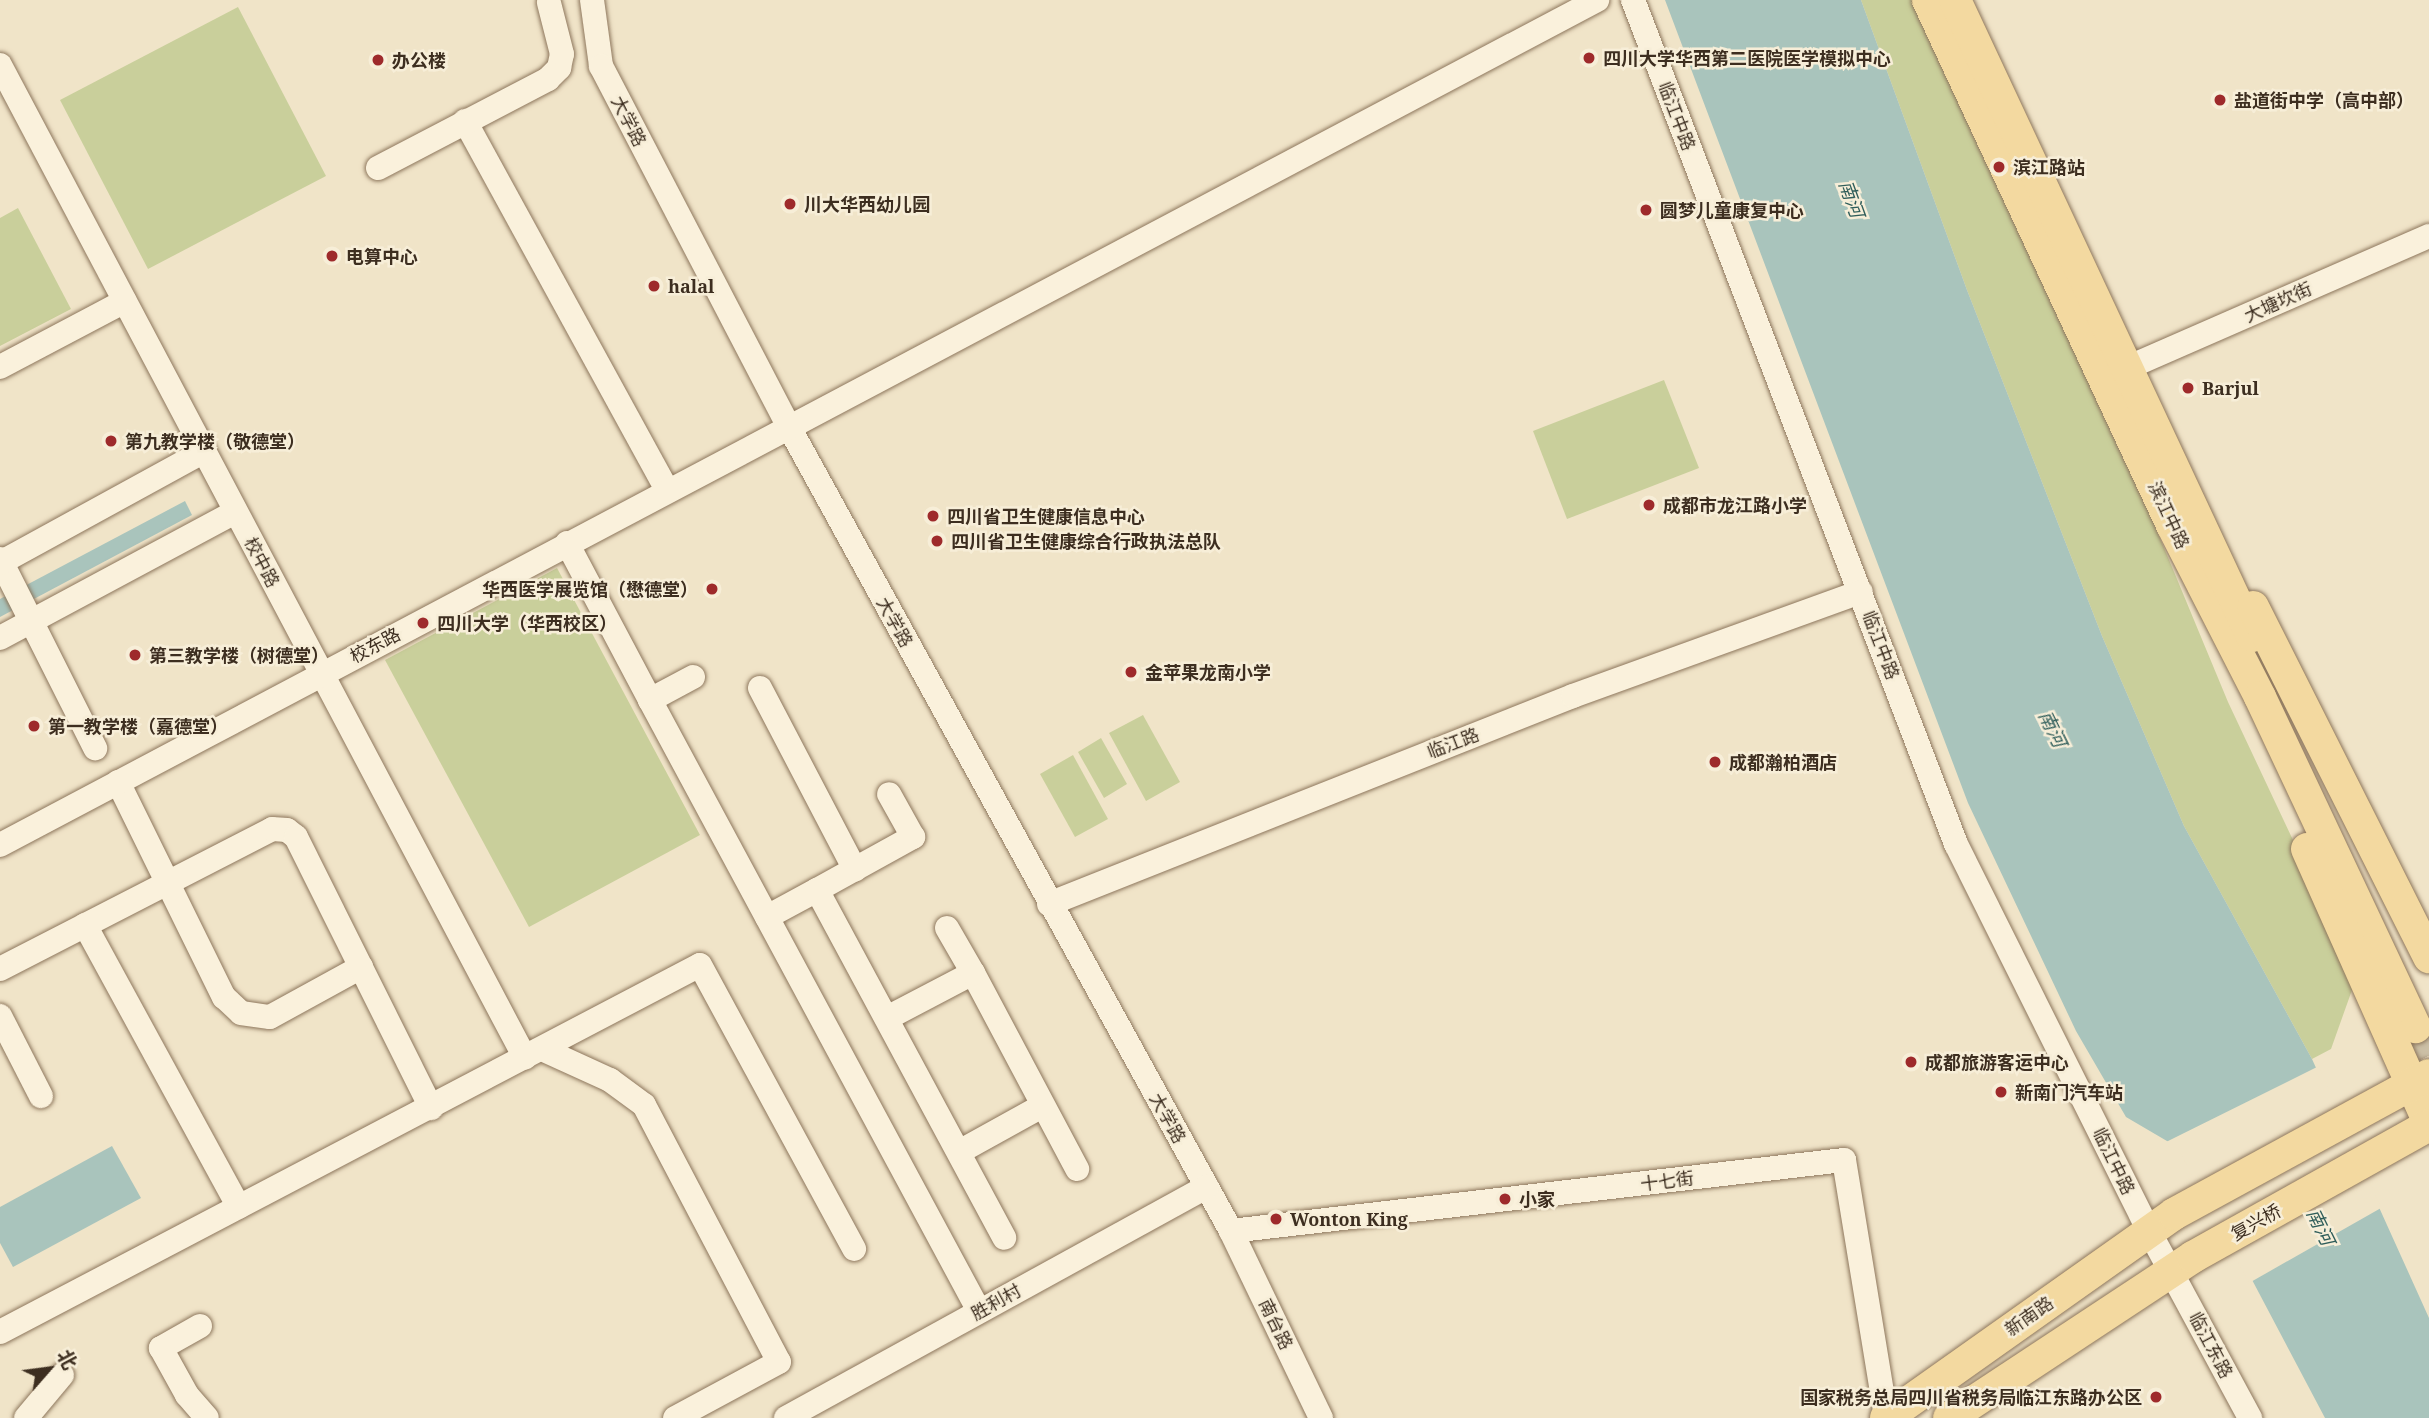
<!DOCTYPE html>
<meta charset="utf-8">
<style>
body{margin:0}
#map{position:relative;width:2429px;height:1418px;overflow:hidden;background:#f0e4c8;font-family:"Noto Serif","Noto Sans SC",serif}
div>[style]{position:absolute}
.green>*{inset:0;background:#c9cf9b}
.water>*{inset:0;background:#a9c4bc}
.pier>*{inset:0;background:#f0e4c8}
.major-tunnel>*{height:32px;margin-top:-16px;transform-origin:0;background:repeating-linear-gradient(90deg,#ccc0a6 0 32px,transparent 0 48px)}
.roads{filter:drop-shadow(0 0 2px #8d765c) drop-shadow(0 0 2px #8d765c)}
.minor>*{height:24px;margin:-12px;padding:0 12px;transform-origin:12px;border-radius:12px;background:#faf1dc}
.major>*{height:32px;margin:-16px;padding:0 16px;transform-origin:16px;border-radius:16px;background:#f3d9a0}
.dots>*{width:19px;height:19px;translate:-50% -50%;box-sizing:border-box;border:4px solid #f7eed8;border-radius:50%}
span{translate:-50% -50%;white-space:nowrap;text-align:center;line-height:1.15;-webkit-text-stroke:5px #f7eed8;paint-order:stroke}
.poi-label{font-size:18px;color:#3d2e20;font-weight:700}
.left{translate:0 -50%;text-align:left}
.right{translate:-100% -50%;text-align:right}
.street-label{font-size:18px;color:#3d2e20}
.water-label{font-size:19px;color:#2f5d5a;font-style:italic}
.north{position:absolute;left:14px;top:1334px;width:70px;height:70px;-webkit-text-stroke:5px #f7eed8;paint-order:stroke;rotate:62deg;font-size:19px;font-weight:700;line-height:28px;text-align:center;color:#3d2e20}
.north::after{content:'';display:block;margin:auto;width:24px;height:32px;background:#3d2e20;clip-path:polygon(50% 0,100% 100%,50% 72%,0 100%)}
</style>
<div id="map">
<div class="green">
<div style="clip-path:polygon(1861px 0,1917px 0,2096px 384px,2228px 702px,2357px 976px,2331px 1049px,2312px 1059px,2184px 826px,2102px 636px,1967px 290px)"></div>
<div style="clip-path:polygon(238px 7px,326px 176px,148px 269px,60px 100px)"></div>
<div style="clip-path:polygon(18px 208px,71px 309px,0 346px,0 218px)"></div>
<div style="clip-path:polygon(1664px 380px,1699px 468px,1567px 519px,1533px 431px)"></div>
<div style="clip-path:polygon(557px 568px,700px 835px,529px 927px,385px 660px)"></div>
<div style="clip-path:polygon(1143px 715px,1180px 782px,1146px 801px,1109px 733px)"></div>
<div style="clip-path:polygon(1101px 738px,1127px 784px,1104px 798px,1078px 752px)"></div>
<div style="clip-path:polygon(1073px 755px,1108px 819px,1075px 837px,1040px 774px)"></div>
</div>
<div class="water">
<div style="clip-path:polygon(1665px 0,1861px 0,1967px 290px,2102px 636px,2184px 826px,2312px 1059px,2429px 1318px,2429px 1418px,2325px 1418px,2184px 1151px,2126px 1117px,2076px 1031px,1968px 803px)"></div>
<div style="clip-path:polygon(185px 501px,192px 515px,0 617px,0 599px)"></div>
<div style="clip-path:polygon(112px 1146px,141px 1198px,13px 1267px,0 1243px,0 1207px)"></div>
</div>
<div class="pier">
<div style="clip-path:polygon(2319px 1066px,2381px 1208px,2249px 1283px,2181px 1154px,2164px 1143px)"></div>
</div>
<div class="major-tunnel">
<div style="left:2415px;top:1027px;width:34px;rotate:66deg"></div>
</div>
<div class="roads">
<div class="minor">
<div style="left:592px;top:0;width:67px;rotate:82.2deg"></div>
<div style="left:601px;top:66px;width:407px;rotate:62.5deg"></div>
<div style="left:789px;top:427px;width:917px;rotate:61.2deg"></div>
<div style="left:1231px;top:1231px;width:208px;rotate:64.3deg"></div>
<div style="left:1633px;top:0;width:904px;rotate:69.06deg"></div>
<div style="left:1956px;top:844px;width:432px;rotate:63.5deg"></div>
<div style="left:2149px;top:1231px;width:213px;rotate:61.6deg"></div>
<div style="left:0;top:65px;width:1123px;rotate:62.13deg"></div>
<div style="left:465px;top:121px;width:421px;rotate:61.3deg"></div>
<div style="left:378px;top:168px;width:192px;rotate:-27.6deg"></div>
<div style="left:548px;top:79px;width:16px;rotate:-45deg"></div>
<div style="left:559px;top:68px;width:14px;rotate:-78deg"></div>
<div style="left:562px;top:54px;width:53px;rotate:-104.3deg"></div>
<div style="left:0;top:367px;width:141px;rotate:-27.8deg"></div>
<div style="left:2127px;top:368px;width:330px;rotate:-23.6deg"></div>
<div style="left:567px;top:543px;width:178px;rotate:62.1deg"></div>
<div style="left:0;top:559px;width:212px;rotate:63.3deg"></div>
<div style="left:0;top:563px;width:231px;rotate:-28.7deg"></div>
<div style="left:0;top:638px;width:267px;rotate:-28.2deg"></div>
<div style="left:693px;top:677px;width:49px;rotate:151.9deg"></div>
<div style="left:650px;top:700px;width:694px;rotate:61.7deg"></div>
<div style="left:760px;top:688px;width:205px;rotate:62.4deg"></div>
<div style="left:118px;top:782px;width:240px;rotate:63.8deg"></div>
<div style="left:224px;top:997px;width:23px;rotate:43deg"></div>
<div style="left:241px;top:1013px;width:29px;rotate:8deg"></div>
<div style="left:270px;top:1017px;width:104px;rotate:-28.8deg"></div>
<div style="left:0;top:845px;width:1807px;rotate:-27.88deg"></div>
<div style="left:817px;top:890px;width:110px;rotate:-28.9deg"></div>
<div style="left:913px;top:837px;width:49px;rotate:-119.2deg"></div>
<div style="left:1049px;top:904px;width:564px;rotate:-21.65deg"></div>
<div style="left:1573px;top:696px;width:306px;rotate:-19.9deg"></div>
<div style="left:767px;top:917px;width:57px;rotate:-28.4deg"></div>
<div style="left:817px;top:890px;width:395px;rotate:61.7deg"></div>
<div style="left:85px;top:925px;width:321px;rotate:61.4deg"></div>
<div style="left:0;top:969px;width:306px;rotate:-27.2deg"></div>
<div style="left:272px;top:829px;width:15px;rotate:4deg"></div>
<div style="left:287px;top:830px;width:11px;rotate:38deg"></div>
<div style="left:296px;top:837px;width:303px;rotate:63.5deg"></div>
<div style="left:973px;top:973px;width:222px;rotate:62deg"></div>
<div style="left:0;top:1016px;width:90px;rotate:62.9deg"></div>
<div style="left:889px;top:1017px;width:95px;rotate:-27.6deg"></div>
<div style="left:973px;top:973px;width:52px;rotate:-120deg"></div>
<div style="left:542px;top:1049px;width:75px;rotate:24.5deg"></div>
<div style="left:610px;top:1080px;width:42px;rotate:36.3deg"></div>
<div style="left:644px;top:1105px;width:290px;rotate:62.3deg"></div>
<div style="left:779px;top:1362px;width:118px;rotate:151.7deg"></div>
<div style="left:959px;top:1152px;width:95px;rotate:-29deg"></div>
<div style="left:1231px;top:1231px;width:617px;rotate:-6.61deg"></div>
<div style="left:1844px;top:1160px;width:260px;rotate:80.7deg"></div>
<div style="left:200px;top:1326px;width:45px;rotate:150.6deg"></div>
<div style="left:161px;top:1348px;width:54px;rotate:61deg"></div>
<div style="left:187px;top:1395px;width:30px;rotate:49deg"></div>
<div style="left:0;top:1332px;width:790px;rotate:-27.67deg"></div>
<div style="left:700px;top:965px;width:323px;rotate:61.5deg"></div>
<div style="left:26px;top:1418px;width:56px;rotate:-50.1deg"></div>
<div style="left:786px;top:1418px;width:480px;rotate:-28.8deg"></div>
</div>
<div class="major">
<div style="left:1928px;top:0;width:579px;rotate:65.07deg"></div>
<div style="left:2172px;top:525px;width:193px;rotate:62.9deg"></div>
<div style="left:2260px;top:697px;width:365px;rotate:64.8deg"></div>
<div style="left:1955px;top:0;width:702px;rotate:64.97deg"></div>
<div style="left:2253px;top:607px;width:392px;rotate:63.3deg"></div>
<div style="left:2307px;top:849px;width:300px;rotate:66deg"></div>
<div style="left:1886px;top:1418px;width:353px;rotate:-35.3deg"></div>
<div style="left:2174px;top:1214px;width:290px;rotate:-28.6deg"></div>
<div style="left:1949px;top:1418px;width:292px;rotate:-33.4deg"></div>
<div style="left:2193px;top:1257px;width:270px;rotate:-29.2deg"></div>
</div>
</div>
<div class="dots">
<div style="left:1589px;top:58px;background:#9e2a2b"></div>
<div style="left:378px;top:60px;background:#9e2a2b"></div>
<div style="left:2220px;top:100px;background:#9e2a2b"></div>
<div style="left:1999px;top:167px;background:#9e2a2b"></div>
<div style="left:790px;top:204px;background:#9e2a2b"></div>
<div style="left:1646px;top:210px;background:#9e2a2b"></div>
<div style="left:332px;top:256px;background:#9e2a2b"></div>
<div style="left:654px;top:286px;background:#9e2a2b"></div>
<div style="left:2188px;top:388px;background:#9e2a2b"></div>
<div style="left:111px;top:441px;background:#9e2a2b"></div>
<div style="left:1649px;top:505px;background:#9e2a2b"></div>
<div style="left:933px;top:516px;background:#9e2a2b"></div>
<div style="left:937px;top:541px;background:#9e2a2b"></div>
<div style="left:712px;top:589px;background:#9e2a2b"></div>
<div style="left:423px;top:623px;background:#9e2a2b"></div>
<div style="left:135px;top:655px;background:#9e2a2b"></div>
<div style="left:1131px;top:672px;background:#9e2a2b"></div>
<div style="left:34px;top:726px;background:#9e2a2b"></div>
<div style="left:1715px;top:762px;background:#9e2a2b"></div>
<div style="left:1911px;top:1062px;background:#9e2a2b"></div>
<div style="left:2001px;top:1092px;background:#9e2a2b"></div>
<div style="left:1505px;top:1199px;background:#9e2a2b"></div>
<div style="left:1276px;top:1219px;background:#9e2a2b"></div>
<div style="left:2156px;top:1397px;background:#9e2a2b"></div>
</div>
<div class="poi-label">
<span class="left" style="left:1603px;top:58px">四川大学华西第二医院医学模拟中心</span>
<span class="left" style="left:392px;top:60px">办公楼</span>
<span class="left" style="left:2234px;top:100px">盐道街中学（高中部）</span>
<span class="left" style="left:2013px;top:167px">滨江路站</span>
<span class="left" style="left:804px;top:204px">川大华西幼儿园</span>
<span class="left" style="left:1660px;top:210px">圆梦儿童康复中心</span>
<span class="left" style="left:346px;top:256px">电算中心</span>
<span class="left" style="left:668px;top:286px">halal</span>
<span class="left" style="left:2202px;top:388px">Barjul</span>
<span class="left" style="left:125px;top:441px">第九教学楼（敬德堂）</span>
<span class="left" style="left:1663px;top:505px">成都市龙江路小学</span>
<span class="left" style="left:947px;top:516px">四川省卫生健康信息中心</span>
<span class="left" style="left:951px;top:541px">四川省卫生健康综合行政执法总队</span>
<span class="right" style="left:698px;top:589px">华西医学展览馆（懋德堂）</span>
<span class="left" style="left:437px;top:623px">四川大学（华西校区）</span>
<span class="left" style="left:149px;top:655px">第三教学楼（树德堂）</span>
<span class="left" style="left:1145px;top:672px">金苹果龙南小学</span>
<span class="left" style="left:48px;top:726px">第一教学楼（嘉德堂）</span>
<span class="left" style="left:1729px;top:762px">成都瀚柏酒店</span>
<span class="left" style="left:1925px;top:1062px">成都旅游客运中心</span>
<span class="left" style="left:2015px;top:1092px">新南门汽车站</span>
<span class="left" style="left:1519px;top:1199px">小家</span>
<span class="left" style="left:1290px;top:1219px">Wonton King</span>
<span class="right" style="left:2142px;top:1397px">国家税务总局四川省税务局临江东路办公区</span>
</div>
<div class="street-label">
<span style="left:1677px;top:116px;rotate:69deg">临江中路</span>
<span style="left:629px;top:121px;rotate:63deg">大学路</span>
<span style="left:2278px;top:302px;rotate:-24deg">大塘坎街</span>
<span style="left:2169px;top:515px;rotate:65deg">滨江中路</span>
<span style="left:262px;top:562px;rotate:62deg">校中路</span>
<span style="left:895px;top:622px;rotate:61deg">大学路</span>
<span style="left:375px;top:645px;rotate:-28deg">校东路</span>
<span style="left:1881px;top:645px;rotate:69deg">临江中路</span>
<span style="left:1453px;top:743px;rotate:-21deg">临江路</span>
<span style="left:1168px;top:1118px;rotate:61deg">大学路</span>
<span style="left:2114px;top:1161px;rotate:64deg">临江中路</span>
<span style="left:1667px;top:1181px;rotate:-7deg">十七街</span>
<span style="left:2256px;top:1222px;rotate:-29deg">复兴桥</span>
<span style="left:996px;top:1302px;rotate:-29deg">胜利村</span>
<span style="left:2029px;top:1316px;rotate:-35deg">新南路</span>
<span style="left:1276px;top:1324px;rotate:64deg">南台路</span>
<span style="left:2211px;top:1345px;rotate:62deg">临江东路</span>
</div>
<div class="water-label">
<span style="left:1851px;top:199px;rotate:70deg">南河</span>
<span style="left:2052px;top:729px;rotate:64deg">南河</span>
<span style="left:2320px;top:1227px;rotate:64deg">南河</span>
</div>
<div class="north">北</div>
</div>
